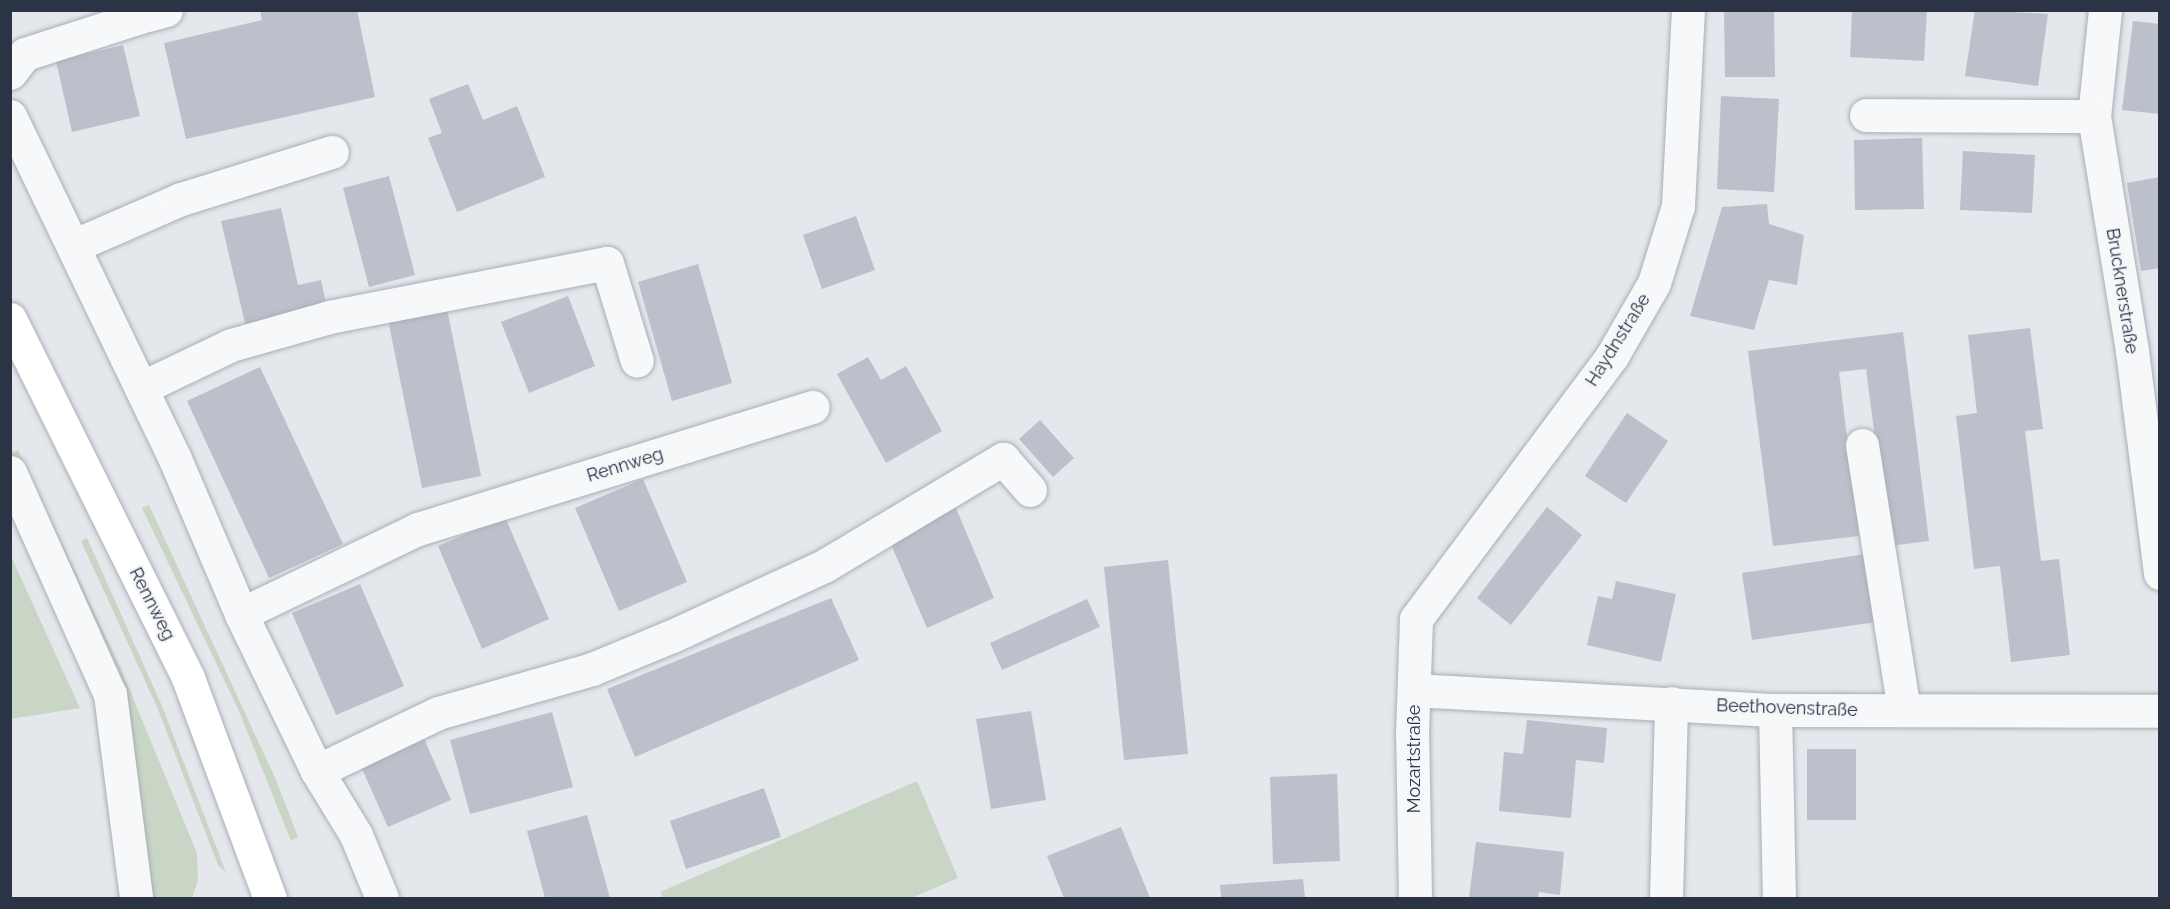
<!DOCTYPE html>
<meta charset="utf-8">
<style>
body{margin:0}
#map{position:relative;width:2170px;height:909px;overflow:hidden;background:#e4e7ec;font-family:Raleway,sans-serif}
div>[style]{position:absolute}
.green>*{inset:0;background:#c9d6c5}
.building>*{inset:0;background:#bbc0ca}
.roads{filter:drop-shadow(0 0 2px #a9aeb7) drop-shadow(0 0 2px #a9aeb7)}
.minor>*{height:33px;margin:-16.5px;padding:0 16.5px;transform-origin:16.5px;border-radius:16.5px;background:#f7f8fa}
.major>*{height:33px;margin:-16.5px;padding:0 16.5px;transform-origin:16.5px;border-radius:16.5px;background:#fff}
span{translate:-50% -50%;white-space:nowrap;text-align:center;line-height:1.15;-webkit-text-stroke:5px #f4f6f9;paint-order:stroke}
.street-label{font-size:18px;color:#2b3445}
.frame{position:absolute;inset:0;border:12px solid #2b3445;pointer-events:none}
</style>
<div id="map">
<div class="green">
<div style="clip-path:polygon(18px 450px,121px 669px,197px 853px,198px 880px,192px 898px,142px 898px,124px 726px,11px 463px,10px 454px)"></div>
<div style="clip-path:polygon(149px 505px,276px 780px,298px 837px,291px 841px,239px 711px,142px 508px)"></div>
<div style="clip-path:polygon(87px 538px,162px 706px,226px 872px,218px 865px,157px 707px,81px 541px)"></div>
<div style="clip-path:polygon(11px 556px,80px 708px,11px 719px)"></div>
<div style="clip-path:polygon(917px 781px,958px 878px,911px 898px,663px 898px,660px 892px)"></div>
</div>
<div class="building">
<div style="clip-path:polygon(260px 10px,357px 10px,375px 97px,186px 139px,164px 43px,262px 20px)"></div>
<div style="clip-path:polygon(1724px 10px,1774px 10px,1775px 77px,1725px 77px)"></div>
<div style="clip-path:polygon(1852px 10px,1927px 10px,1924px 61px,1850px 57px)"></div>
<div style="clip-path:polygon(1975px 10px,2048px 14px,2038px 86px,1965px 76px)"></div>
<div style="clip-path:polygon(2133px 21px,2160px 24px,2160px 114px,2122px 110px)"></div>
<div style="clip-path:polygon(123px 45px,140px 116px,72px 132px,56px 61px)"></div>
<div style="clip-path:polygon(468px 84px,483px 120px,517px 106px,545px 177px,457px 212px,428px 138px,442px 133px,429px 99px)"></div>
<div style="clip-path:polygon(1721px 96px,1779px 99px,1774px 192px,1717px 189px)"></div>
<div style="clip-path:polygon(1922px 138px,1924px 209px,1855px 210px,1854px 140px)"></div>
<div style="clip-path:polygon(1963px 151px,2035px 155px,2032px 213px,1960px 210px)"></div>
<div style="clip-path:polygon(389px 176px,415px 275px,369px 287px,343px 188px)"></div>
<div style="clip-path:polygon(2160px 177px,2160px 268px,2141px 271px,2127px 183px)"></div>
<div style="clip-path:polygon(1767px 204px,1769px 224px,1804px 235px,1797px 285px,1769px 280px,1754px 330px,1690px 316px,1722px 207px)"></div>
<div style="clip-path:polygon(281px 208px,298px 285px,321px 280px,329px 317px,248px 336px,221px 221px)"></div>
<div style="clip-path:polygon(856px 216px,875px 270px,822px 289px,803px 235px)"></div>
<div style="clip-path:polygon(698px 264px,732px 383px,672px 401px,638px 282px)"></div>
<div style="clip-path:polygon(568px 296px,595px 366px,529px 393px,501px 322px)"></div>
<div style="clip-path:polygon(447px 309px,481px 476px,422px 488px,388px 320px)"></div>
<div style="clip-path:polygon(2030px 328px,2043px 429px,2025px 431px,2041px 561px,2059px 559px,2070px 655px,2011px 662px,2000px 566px,1974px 569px,1956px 416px,1977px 413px,1968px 335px)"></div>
<div style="clip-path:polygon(1903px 332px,1929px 541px,1889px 546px,1866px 369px,1839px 372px,1859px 536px,1773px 546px,1748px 351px)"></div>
<div style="clip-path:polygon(868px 357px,881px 380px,906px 366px,942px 431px,886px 463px,837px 374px)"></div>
<div style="clip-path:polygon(260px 367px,343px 544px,269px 578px,187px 401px)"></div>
<div style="clip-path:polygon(1627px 413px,1668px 441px,1626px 503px,1585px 476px)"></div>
<div style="clip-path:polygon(1040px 420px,1074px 458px,1053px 477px,1019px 439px)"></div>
<div style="clip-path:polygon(643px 479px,687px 582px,619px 611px,575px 508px)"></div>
<div style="clip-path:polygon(955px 506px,994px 598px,927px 628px,887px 535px)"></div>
<div style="clip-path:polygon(1547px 507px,1582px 535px,1511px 625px,1477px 598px)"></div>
<div style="clip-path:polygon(505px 517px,549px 619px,482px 649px,438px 546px)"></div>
<div style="clip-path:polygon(1866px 554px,1876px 622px,1752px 640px,1742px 573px)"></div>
<div style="clip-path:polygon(1168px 560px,1188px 754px,1124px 760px,1104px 567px)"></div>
<div style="clip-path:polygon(1616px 581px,1676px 594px,1661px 662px,1587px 645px,1598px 596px,1612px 599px)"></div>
<div style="clip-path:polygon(360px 584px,404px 686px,336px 715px,292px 613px)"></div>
<div style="clip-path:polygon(831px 598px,859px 660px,635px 757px,607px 689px)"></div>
<div style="clip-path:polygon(1087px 599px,1100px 627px,1002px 670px,990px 643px)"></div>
<div style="clip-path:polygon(1031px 711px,1046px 800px,991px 809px,976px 719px)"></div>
<div style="clip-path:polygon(552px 712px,573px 787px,470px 814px,450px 740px)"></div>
<div style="clip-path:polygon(1527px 720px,1607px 728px,1604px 763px,1576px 760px,1571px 818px,1499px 811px,1504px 752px,1523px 754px)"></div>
<div style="clip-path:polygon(422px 734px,451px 800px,388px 827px,359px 762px)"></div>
<div style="clip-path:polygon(1807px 749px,1856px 749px,1856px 820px,1807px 820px)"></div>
<div style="clip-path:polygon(1337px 774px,1340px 861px,1273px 864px,1270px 777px)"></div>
<div style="clip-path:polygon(764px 788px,781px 837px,686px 869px,670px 821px)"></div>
<div style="clip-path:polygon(587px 815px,610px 898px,545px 898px,527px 831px)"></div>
<div style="clip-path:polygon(1121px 827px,1150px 898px,1064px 898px,1047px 856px)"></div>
<div style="clip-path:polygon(1476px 842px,1564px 852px,1560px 895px,1539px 892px,1538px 898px,1469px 898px)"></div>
<div style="clip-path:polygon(1303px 879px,1305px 898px,1221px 898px,1220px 885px)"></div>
</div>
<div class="roads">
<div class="minor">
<div style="left:2105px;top:10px;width:107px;rotate:95.9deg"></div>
<div style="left:2094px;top:116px;width:238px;rotate:80.8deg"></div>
<div style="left:2132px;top:351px;width:224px;rotate:82.8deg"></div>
<div style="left:140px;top:17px;width:27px;rotate:-15deg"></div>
<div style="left:10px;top:73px;width:24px;rotate:-52deg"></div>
<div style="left:25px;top:54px;width:121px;rotate:-17.8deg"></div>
<div style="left:140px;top:17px;width:7px;rotate:-106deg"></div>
<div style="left:1866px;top:115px;width:228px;rotate:0.3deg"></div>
<div style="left:10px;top:116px;width:381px;rotate:64.3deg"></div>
<div style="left:175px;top:459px;width:168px;rotate:66.9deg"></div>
<div style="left:241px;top:614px;width:174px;rotate:64.2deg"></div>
<div style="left:317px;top:771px;width:75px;rotate:58.6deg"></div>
<div style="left:356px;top:835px;width:68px;rotate:67.6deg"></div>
<div style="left:73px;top:246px;width:118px;rotate:-23.5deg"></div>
<div style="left:181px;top:199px;width:158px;rotate:-17.3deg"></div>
<div style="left:141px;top:388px;width:100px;rotate:-25.5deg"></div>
<div style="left:231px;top:345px;width:102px;rotate:-15.9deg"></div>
<div style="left:329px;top:317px;width:283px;rotate:-11deg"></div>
<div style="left:607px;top:263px;width:102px;rotate:73deg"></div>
<div style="left:1862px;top:445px;width:268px;rotate:81deg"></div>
<div style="left:10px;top:472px;width:243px;rotate:65.8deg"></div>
<div style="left:110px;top:694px;width:206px;rotate:82.7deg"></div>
<div style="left:241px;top:614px;width:196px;rotate:-25.7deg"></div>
<div style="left:418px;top:529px;width:413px;rotate:-17.2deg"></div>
<div style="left:1414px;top:690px;width:362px;rotate:3.2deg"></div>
<div style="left:1775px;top:710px;width:385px;rotate:0.1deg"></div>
<div style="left:1775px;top:710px;width:188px;rotate:88.8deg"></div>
<div style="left:317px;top:771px;width:134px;rotate:-25.6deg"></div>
<div style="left:438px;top:713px;width:160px;rotate:-15.9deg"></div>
<div style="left:592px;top:669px;width:87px;rotate:-22.4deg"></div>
<div style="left:672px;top:636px;width:167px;rotate:-24.7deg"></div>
<div style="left:824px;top:566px;width:209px;rotate:-30.9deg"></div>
<div style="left:1003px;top:459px;width:41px;rotate:48.9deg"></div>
<div style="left:1415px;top:898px;width:164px;rotate:-91deg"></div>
<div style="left:1412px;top:734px;width:115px;rotate:-88deg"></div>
<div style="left:1416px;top:619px;width:328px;rotate:-53.3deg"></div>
<div style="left:1612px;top:356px;width:84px;rotate:-60.1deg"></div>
<div style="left:1654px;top:283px;width:81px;rotate:-72.7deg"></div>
<div style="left:1678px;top:206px;width:196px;rotate:-87.1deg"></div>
<div style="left:1666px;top:898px;width:195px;rotate:-88.5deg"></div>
</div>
<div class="major">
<div style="left:10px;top:319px;width:401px;rotate:63.6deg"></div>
<div style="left:188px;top:678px;width:235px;rotate:69.6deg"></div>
</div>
</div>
<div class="street-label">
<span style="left:2122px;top:291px;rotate:81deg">Brucknerstraße</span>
<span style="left:1618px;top:340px;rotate:-58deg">Haydnstraße</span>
<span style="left:625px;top:465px;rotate:-17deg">Rennweg</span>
<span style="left:152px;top:604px;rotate:63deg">Rennweg</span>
<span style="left:1787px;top:708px;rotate:2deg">Beethovenstraße</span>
<span style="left:1414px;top:759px;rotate:-90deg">Mozartstraße</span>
</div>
<div class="frame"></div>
</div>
